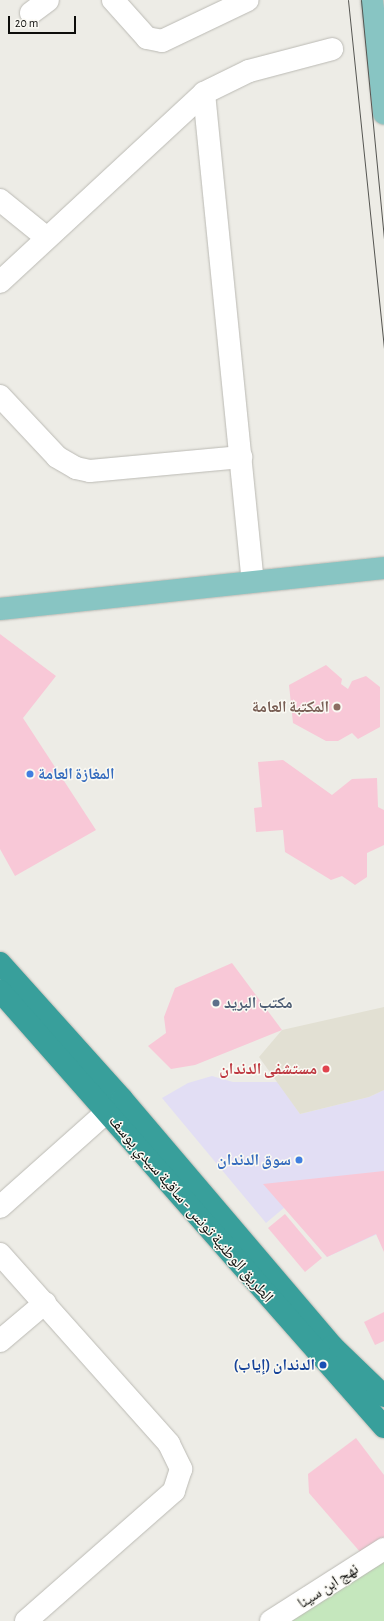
<!DOCTYPE html>
<meta charset="utf-8">
<style>
body{margin:0}
#map{position:relative;width:384px;height:1621px;overflow:hidden;background:#edece6;font-family:"Alegreya Sans","Noto Naskh Arabic",sans-serif}
div>[style]{position:absolute}
.commercial>*{inset:0;background:#e2def4}
.built>*{inset:0;background:#e2e0d3}
.green>*{inset:0;background:#c5e7bd}
.building>*{inset:0;background:#f8c8d7}
.roads{filter:drop-shadow(0 0 1px #bbbab4) drop-shadow(0 0 1px #bbbab4)}
.minor>*{height:22px;margin:-11px;padding:0 11px;transform-origin:11px;border-radius:11px;background:#fff}
.major>*{height:22px;margin:-11px;padding:0 11px;transform-origin:11px;border-radius:11px;background:#88c5c3}
.highway>*{height:22px;margin:-11px;padding:0 11px;transform-origin:11px;border-radius:11px;background:#389f9b}
.tram>*{height:1px;margin:-0.5px;padding:0 0.5px;transform-origin:0.5px;border-radius:0.5px;background:#565652}
.dots>*{width:11px;height:11px;translate:-50% -50%;box-sizing:border-box;border:2px solid #faf9f3;border-radius:50%}
span{translate:-50% -50%;white-space:nowrap;text-align:center;line-height:1.15;-webkit-text-stroke:3px #faf9f3;paint-order:stroke}
.education-label{font-size:16px;color:#785e54;font-weight:700}
.right{translate:-100% -50%;text-align:right}
.shop-label{font-size:16px;color:#366cbe;font-weight:700}
.left{translate:0 -50%;text-align:left}
.service-label{font-size:16px;color:#4e5e75;font-weight:700}
.health-label{font-size:16px;color:#be3a42;font-weight:700}
.street-label{font-size:16px;color:#0d0d0b}
.transit-label{font-size:16px;color:#164399;font-weight:700}
.scale{position:absolute;left:8px;top:16px;width:68px;height:18px;box-sizing:border-box;border:2px solid #0d0d0b;border-top:0;padding-left:5px;font-size:12px;line-height:14px;white-space:nowrap;color:#0d0d0b;-webkit-text-stroke:3px #faf9f3;paint-order:stroke}
</style>
<div id="map">
<div class="commercial">
<div style="clip-path:polygon(212px 1076px,233px 1082px,278px 1082px,300px 1114px,369px 1097px,384px 1090px,384px 1231px,327px 1257px,285px 1207px,266px 1223px,162px 1098px,188px 1083px)"></div>
</div>
<div class="built">
<div style="clip-path:polygon(384px 1007px,384px 1090px,369px 1097px,300px 1114px,259px 1057px,282px 1030px)"></div>
</div>
<div class="green">
<div style="clip-path:polygon(384px 1551px,384px 1621px,277px 1621px)"></div>
</div>
<div class="building">
<div style="clip-path:polygon(0 634px,56px 676px,23px 718px,96px 830px,15px 876px,0 849px)"></div>
<div style="clip-path:polygon(326px 665px,342px 679px,341px 684px,348px 689px,352px 681px,366px 676px,380px 687px,380px 727px,358px 739px,352px 733px,338px 741px,326px 741px,293px 723px,289px 685px)"></div>
<div style="clip-path:polygon(283px 760px,332px 795px,352px 779px,377px 778px,378px 807px,384px 810px,384px 845px,367px 853px,367px 877px,355px 885px,342px 876px,331px 880px,285px 852px,283px 830px,256px 832px,254px 808px,262px 807px,258px 762px)"></div>
<div style="clip-path:polygon(232px 963px,282px 1030px,195px 1065px,171px 1069px,148px 1046px,166px 1033px,164px 1017px,175px 988px)"></div>
<div style="clip-path:polygon(384px 1171px,384px 1252px,376px 1234px,327px 1257px,263px 1184px)"></div>
<div style="clip-path:polygon(285px 1214px,322px 1258px,305px 1272px,268px 1228px)"></div>
<div style="clip-path:polygon(384px 1312px,384px 1341px,375px 1345px,364px 1322px)"></div>
<div style="clip-path:polygon(356px 1438px,384px 1475px,384px 1539px,361px 1553px,309px 1493px,308px 1474px)"></div>
</div>
<div class="roads">
<div class="minor">
<div style="left:113px;top:0;width:51px;rotate:48.2deg"></div>
<div style="left:147px;top:38px;width:15px;rotate:11deg"></div>
<div style="left:162px;top:41px;width:95px;rotate:-25.5deg"></div>
<div style="left:31px;top:13px;width:21px;rotate:-37deg"></div>
<div style="left:204px;top:93px;width:490px;rotate:84.3deg"></div>
<div style="left:0;top:200px;width:60px;rotate:39deg"></div>
<div style="left:0;top:282px;width:278px;rotate:-42.8deg"></div>
<div style="left:204px;top:93px;width:50px;rotate:-26.1deg"></div>
<div style="left:249px;top:71px;width:86px;rotate:-14.8deg"></div>
<div style="left:0;top:396px;width:83px;rotate:46.9deg"></div>
<div style="left:57px;top:457px;width:22px;rotate:30deg"></div>
<div style="left:76px;top:468px;width:14px;rotate:12deg"></div>
<div style="left:90px;top:471px;width:152px;rotate:-5.3deg"></div>
<div style="left:0;top:1207px;width:161px;rotate:-41.7deg"></div>
<div style="left:0;top:1254px;width:254px;rotate:48.3deg"></div>
<div style="left:169px;top:1444px;width:28px;rotate:64deg"></div>
<div style="left:181px;top:1469px;width:23px;rotate:108deg"></div>
<div style="left:174px;top:1491px;width:197px;rotate:138.7deg"></div>
<div style="left:0;top:1341px;width:59px;rotate:-40.2deg"></div>
<div style="left:271px;top:1621px;width:134px;rotate:-32.5deg"></div>
</div>
<div class="major">
<div style="left:372px;top:0;width:114px;rotate:83.9deg"></div>
<div style="left:0;top:609px;width:386px;rotate:-6.1deg"></div>
</div>
<div class="highway">
<div style="left:0;top:963px;width:183px;rotate:48.1deg"></div>
<div style="left:122px;top:1099px;width:324px;rotate:49.6deg"></div>
<div style="left:332px;top:1346px;width:72px;rotate:43.9deg"></div>
<div style="left:0;top:991px;width:581px;rotate:48.63deg"></div>
</div>
</div>
<div class="tram">
<div style="left:348px;top:0;width:352px;rotate:84.1deg"></div>
<div style="left:361px;top:0;width:242px;rotate:84.5deg"></div>
</div>
<div class="dots">
<div style="left:337px;top:707px;background:#8d6e63"></div>
<div style="left:30px;top:774px;background:#3f7fe0"></div>
<div style="left:216px;top:1003px;background:#5c6f8a"></div>
<div style="left:326px;top:1069px;background:#e0444e"></div>
<div style="left:299px;top:1160px;background:#3f7fe0"></div>
<div style="left:323px;top:1365px;background:#1a4fb4"></div>
</div>
<div class="education-label">
<span class="right" style="left:329px;top:707px">المكتبة العامة</span>
</div>
<div class="shop-label">
<span class="left" style="left:38px;top:774px">المغازة العامة</span>
<span class="right" style="left:291px;top:1160px">سوق الدندان</span>
</div>
<div class="service-label">
<span class="left" style="left:224px;top:1003px">مكتب البريد</span>
</div>
<div class="health-label">
<span class="right" style="left:317px;top:1069px">مستشفى الدندان</span>
</div>
<div class="street-label">
<span style="left:191px;top:1209px;rotate:49deg">الطريق الوطنية تونس - ساقية سيدي يوسف</span>
<span style="left:328px;top:1586px;rotate:-33deg">نهج ابن سينا</span>
</div>
<div class="transit-label">
<span class="right" style="left:315px;top:1365px">الدندان (إياب)</span>
</div>
<div class="scale">20 m</div>
</div>
